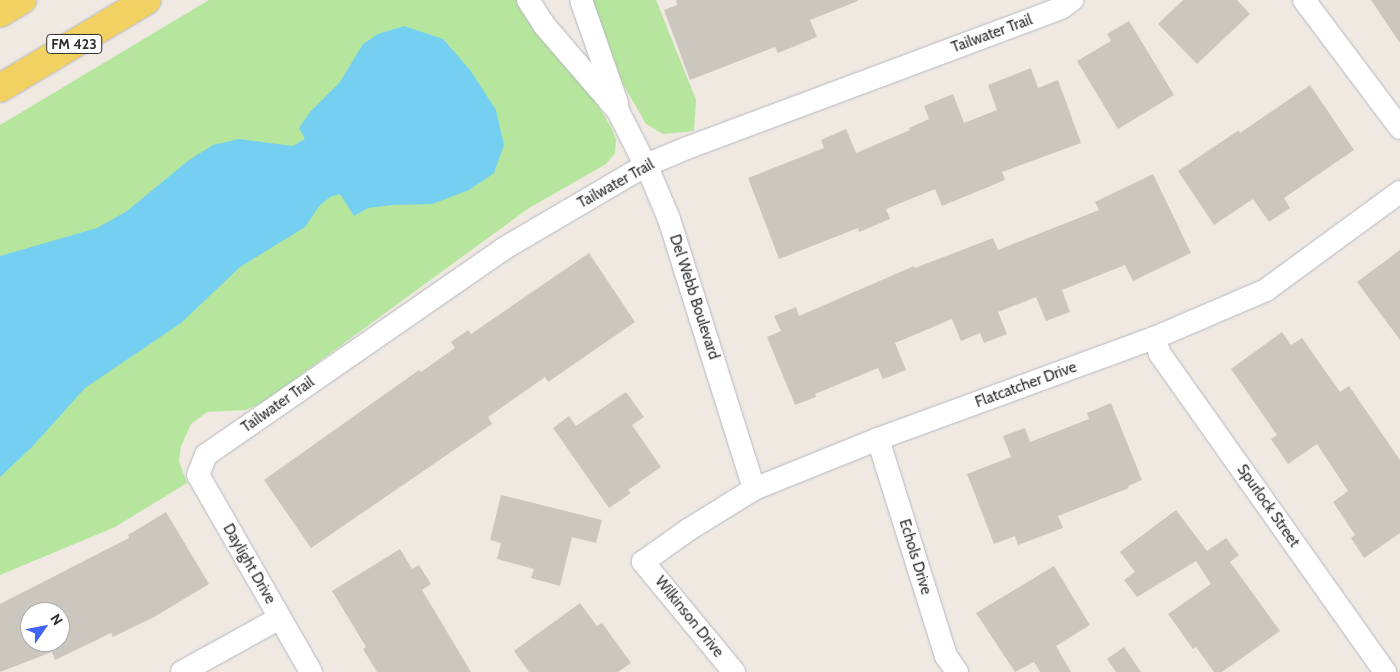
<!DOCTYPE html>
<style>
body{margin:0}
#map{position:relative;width:1400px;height:672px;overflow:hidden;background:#efe9e1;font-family:Cabin,sans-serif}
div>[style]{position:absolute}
.green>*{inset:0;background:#b6e59e}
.water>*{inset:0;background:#75cff0}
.building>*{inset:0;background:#cbc7bf}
.roads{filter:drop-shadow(0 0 1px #b4b7c1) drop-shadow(0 0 1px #b4b7c1)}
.street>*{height:22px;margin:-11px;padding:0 11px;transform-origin:11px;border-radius:11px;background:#fff}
.primary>*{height:28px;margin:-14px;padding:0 14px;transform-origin:14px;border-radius:14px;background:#f2d163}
span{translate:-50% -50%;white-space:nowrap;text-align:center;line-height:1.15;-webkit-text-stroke:4.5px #fff;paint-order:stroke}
.shield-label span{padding:1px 4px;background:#fff;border:1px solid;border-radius:4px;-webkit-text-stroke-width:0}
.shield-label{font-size:14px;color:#2e2e2e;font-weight:700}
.street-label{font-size:15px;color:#2e2e2e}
.north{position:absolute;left:20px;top:602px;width:50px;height:50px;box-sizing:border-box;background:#fff;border:1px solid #ababab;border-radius:50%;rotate:57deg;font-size:14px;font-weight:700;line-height:20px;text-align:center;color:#2e2e2e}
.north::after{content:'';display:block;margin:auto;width:18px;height:22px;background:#4264fb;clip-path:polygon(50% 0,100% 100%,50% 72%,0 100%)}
</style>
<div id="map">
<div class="green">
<div style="clip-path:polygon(209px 0,517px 0,588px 89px,611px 127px,616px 139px,615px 153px,606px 164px,529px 208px,262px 403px,245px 410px,207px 412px,191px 424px,181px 446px,179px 461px,187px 483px,115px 527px,0 575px,0 125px)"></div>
<div style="clip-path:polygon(591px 0,656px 0,696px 100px,694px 131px,663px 134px,646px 124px,616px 72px)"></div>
</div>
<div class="water">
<div style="clip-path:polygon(404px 26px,443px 39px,470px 70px,496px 110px,504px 145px,494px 173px,469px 190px,432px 204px,392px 205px,368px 208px,354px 216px,340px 194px,330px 197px,319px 206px,305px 227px,240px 267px,181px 323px,85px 388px,32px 447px,0 477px,0 256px,97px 228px,127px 211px,189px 160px,213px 145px,239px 139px,293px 146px,305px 139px,299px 128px,310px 112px,340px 82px,363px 44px,378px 34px)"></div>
</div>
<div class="building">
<div style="clip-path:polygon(676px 0,858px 0,858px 1px,810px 20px,817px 37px,778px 53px,775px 47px,690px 80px,664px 10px,677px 5px)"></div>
<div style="clip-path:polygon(1183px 0,1237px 0,1250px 14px,1197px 64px,1158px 24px)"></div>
<div style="clip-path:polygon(1371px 0,1400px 0,1400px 43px)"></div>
<div style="clip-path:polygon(1129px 21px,1174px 95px,1118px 129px,1077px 61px,1111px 41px,1107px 34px)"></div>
<div style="clip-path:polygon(1031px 68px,1038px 88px,1058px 80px,1081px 143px,1002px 172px,1005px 180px,942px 206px,935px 189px,886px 209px,890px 219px,859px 232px,858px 228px,779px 259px,748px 178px,824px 148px,821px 140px,846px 129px,856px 153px,910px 130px,909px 128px,929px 119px,924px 106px,953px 94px,964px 123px,997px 110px,988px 85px)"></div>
<div style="clip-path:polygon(1310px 85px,1354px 150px,1284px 198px,1290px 208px,1269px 222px,1253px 199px,1214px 225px,1178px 171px,1239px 130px,1240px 133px)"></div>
<div style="clip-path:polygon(1153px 174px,1191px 253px,1133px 281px,1125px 265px,1062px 290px,1070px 312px,1046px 321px,1036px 297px,998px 312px,1007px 334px,984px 343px,980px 333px,961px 341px,952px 319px,895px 343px,906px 370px,883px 379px,878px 368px,815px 394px,816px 397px,795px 405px,767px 337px,781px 331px,774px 316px,796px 307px,799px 316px,914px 266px,915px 268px,993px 238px,998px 250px,1099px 210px,1095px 202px)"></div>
<div style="clip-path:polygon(1400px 250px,1400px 340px,1357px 282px)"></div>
<div style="clip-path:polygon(589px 253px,635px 322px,548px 382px,545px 377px,488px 417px,492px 424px,311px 548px,264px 480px,419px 370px,421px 372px,455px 348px,451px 342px,468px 330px,471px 334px)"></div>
<div style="clip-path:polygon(1282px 332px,1291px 345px,1302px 338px,1340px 392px,1349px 386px,1400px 460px,1400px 533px,1364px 558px,1351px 538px,1355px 535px,1333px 502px,1348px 491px,1317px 444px,1288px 464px,1271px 439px,1277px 435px,1231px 369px)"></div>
<div style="clip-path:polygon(626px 392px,644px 417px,632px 425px,661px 467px,628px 490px,631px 493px,609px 508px,553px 428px,569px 416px,576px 426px)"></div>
<div style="clip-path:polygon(1111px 403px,1142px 480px,1128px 486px,1129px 488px,1058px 516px,1063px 528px,1018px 545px,1015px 536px,994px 544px,967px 474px,1011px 457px,1003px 436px,1025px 428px,1030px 442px,1089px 419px,1087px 413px)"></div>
<div style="clip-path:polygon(501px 495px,602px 520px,596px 543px,572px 537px,560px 586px,531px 578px,534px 569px,497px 559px,501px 543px,490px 540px)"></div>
<div style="clip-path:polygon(1176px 510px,1207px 551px,1226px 538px,1239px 555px,1230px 562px,1280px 631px,1222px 672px,1214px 672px,1196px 647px,1193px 649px,1168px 614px,1211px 584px,1196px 561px,1137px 597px,1124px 580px,1135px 572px,1120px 552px)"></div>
<div style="clip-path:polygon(evenodd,166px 512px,209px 584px,154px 617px,113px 637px,111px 633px,55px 660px,52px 652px,0 672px,0 604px,129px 538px,128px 535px,166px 512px,30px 612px,60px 612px,60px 642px,30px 642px,30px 612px)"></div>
<div style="clip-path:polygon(400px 549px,412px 569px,419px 565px,431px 584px,422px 590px,471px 672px,377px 672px,363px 649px,366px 647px,332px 591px)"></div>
<div style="clip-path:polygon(1054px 566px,1090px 625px,1056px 646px,1071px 672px,1040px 672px,1034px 662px,1015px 672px,976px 613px)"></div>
<div style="clip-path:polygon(580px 603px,597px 626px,602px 623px,631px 663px,618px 672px,529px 672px,514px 651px)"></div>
<div style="clip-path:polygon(1124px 647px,1141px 672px,1116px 672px,1107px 659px)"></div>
</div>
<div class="roads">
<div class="street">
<div style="left:528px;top:0;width:30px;rotate:57deg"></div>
<div style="left:544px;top:25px;width:113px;rotate:49.3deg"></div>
<div style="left:618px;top:111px;width:73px;rotate:63.1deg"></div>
<div style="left:651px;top:176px;width:47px;rotate:67.3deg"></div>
<div style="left:669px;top:219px;width:283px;rotate:72.5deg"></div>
<div style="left:581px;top:0;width:109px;rotate:70.7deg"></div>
<div style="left:1304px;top:0;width:160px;rotate:53.1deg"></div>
<div style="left:1154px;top:338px;width:17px;rotate:69deg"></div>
<div style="left:1160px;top:354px;width:390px;rotate:54.7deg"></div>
<div style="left:878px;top:439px;width:227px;rotate:72.6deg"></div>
<div style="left:946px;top:656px;width:19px;rotate:55deg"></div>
<div style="left:182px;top:672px;width:112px;rotate:-28.9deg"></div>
<div style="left:311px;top:672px;width:227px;rotate:-119.8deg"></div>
<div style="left:198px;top:475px;width:22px;rotate:-68deg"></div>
<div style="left:206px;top:455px;width:361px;rotate:-34.7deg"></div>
<div style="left:503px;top:249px;width:166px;rotate:-30.4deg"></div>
<div style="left:646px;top:165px;width:44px;rotate:-22.5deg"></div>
<div style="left:687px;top:148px;width:399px;rotate:-20.5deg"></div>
<div style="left:1061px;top:8px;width:14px;rotate:-36deg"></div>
<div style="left:734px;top:672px;width:143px;rotate:-129.6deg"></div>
<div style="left:643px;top:562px;width:55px;rotate:-35.4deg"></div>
<div style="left:688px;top:530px;width:78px;rotate:-31.8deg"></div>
<div style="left:754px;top:489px;width:134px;rotate:-22deg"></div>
<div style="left:878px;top:439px;width:294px;rotate:-20.1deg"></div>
<div style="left:1154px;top:338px;width:122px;rotate:-23.2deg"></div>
<div style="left:1266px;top:290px;width:166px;rotate:-36.2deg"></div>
</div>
<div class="primary">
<div style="left:0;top:13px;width:26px;rotate:-31deg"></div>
<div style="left:0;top:88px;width:171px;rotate:-30.9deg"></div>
</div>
</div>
<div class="shield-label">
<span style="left:74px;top:44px">FM 423</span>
</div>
<div class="street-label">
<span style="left:992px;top:34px;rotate:-20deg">Tailwater Trail</span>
<span style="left:616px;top:184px;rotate:-29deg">Tailwater Trail</span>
<span style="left:694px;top:297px;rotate:72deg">Del Webb Boulevard</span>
<span style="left:1026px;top:385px;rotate:-20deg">Flatcatcher Drive</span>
<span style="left:278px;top:405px;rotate:-35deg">Tailwater Trail</span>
<span style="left:1268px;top:506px;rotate:55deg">Spurlock Street</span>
<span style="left:915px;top:557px;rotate:73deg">Echols Drive</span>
<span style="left:249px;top:564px;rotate:60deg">Daylight Drive</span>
<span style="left:689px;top:617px;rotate:51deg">Wilkinson Drive</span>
</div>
<div class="north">N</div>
</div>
